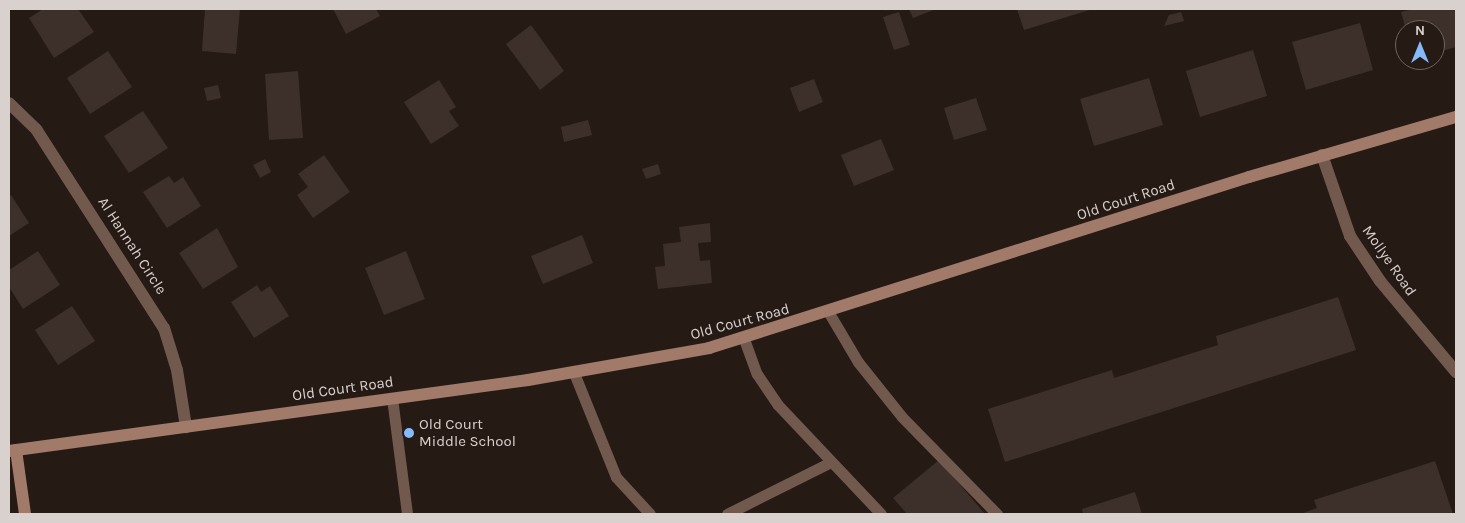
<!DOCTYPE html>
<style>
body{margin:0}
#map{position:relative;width:1465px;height:523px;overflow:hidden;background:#261a15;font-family:Karla,sans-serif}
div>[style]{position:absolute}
.building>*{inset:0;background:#3d302a}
.lane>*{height:11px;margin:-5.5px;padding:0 5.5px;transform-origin:5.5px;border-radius:5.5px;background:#71594e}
.street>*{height:12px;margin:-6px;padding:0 6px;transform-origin:6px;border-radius:6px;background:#71594e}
.secondary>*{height:12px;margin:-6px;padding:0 6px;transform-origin:6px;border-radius:6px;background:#a17a6a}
.dots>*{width:14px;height:14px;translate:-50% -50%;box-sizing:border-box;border:2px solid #261a15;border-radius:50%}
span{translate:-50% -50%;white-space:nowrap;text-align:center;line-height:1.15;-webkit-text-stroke:4px #261a15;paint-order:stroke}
.street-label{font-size:15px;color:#d9d1cd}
.poi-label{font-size:15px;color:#d9d1cd}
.left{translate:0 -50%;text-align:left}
.frame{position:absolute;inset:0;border:10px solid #d9d1cd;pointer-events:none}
.north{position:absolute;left:1395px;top:20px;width:50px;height:50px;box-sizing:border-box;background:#261a15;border:1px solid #6e635f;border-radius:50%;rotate:0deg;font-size:14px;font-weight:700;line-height:20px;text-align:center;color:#d9d1cd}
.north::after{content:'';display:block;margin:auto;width:18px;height:22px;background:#86bbfb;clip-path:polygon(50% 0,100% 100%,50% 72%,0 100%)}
</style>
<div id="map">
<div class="building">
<div style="clip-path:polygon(43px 9px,78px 9px,94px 32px,54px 58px,29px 18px)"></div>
<div style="clip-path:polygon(205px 9px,240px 9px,236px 54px,202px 51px)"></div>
<div style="clip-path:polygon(333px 9px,376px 9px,380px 16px,346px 34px)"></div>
<div style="clip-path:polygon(909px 9px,936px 9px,913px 18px)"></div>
<div style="clip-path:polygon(1017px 9px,1093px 9px,1024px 30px)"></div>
<div style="clip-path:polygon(1414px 9px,1456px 9px,1456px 47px,1435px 53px,1435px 30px,1406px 30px,1401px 12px)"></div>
<div style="clip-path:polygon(899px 12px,910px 45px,894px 50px,883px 17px)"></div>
<div style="clip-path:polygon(1181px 12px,1184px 21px,1164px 26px,1169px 15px)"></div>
<div style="clip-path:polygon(1360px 23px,1373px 70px,1306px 90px,1292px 42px)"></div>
<div style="clip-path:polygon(531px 25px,564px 71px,540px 90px,506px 44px)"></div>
<div style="clip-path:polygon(1253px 50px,1267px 96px,1200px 117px,1186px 71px)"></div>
<div style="clip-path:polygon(108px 51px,132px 87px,90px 114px,67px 78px)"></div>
<div style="clip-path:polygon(298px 71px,303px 138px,269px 140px,265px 74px)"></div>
<div style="clip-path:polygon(1149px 78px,1163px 125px,1094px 146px,1080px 99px)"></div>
<div style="clip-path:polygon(814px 79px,823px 102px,799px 112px,790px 88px)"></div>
<div style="clip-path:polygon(439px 80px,456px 107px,449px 111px,459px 126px,431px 144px,404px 102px)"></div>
<div style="clip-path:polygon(218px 85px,221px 98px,207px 101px,204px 88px)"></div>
<div style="clip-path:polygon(976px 98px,987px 130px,954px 140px,944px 108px)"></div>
<div style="clip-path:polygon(143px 111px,168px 148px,129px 173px,104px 136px)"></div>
<div style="clip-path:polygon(588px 120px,592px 135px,564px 142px,561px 127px)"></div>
<div style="clip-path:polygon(881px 139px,894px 170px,854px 186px,841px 155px)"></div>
<div style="clip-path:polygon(324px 155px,350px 192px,313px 218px,297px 195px,308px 187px,298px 174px)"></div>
<div style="clip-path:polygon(265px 159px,271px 172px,260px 178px,253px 165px)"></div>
<div style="clip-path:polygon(658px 164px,661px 174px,646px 179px,642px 169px)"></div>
<div style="clip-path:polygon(169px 176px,174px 183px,183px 177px,201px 206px,167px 228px,143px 192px)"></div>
<div style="clip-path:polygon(11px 195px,29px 223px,9px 236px,9px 196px)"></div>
<div style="clip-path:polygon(710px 223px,711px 242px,698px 243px,700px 261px,710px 260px,712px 283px,658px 289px,655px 267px,665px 266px,663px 244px,681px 242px,679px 227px)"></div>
<div style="clip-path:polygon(217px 228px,238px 267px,203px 289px,179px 253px)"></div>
<div style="clip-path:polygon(582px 235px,593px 263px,543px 284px,531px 256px)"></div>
<div style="clip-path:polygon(38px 251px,60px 285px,23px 309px,9px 287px,9px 270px)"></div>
<div style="clip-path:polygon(406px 251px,425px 299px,384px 315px,365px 268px)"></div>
<div style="clip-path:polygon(257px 285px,261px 292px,270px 286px,289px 316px,254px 338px,231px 302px)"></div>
<div style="clip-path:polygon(1338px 297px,1356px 350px,1005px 462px,988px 409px,1112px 370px,1114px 378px,1218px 345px,1216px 336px)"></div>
<div style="clip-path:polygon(72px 306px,95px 341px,58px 365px,35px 330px)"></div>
<div style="clip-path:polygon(939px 460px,985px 514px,907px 514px,893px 498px)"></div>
<div style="clip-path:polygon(1435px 461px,1453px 514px,1300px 514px,1317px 508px,1314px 500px)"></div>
<div style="clip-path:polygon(1135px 492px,1142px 514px,1083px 514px,1082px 509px)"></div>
</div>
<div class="lane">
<div style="left:829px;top:313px;width:57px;rotate:59.4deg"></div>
<div style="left:858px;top:362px;width:70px;rotate:51.3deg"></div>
<div style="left:902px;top:417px;width:136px;rotate:45.6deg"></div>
<div style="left:744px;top:339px;width:37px;rotate:70deg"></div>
<div style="left:757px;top:374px;width:37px;rotate:56deg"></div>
<div style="left:778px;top:405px;width:150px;rotate:46.6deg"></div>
<div style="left:574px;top:373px;width:112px;rotate:68deg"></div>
<div style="left:616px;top:477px;width:50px;rotate:47.4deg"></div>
<div style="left:392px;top:398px;width:117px;rotate:82.6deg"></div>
<div style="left:727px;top:514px;width:116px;rotate:-26.6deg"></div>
</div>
<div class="street">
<div style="left:9px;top:103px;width:37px;rotate:44deg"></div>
<div style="left:36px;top:129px;width:237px;rotate:57.3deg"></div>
<div style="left:164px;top:328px;width:44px;rotate:72.8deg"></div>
<div style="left:177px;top:370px;width:58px;rotate:81deg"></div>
<div style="left:1322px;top:155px;width:86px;rotate:70.9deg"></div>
<div style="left:1350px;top:236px;width:54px;rotate:56.3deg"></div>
<div style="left:1380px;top:281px;width:119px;rotate:50.1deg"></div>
</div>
<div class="secondary">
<div style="left:16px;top:450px;width:65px;rotate:82deg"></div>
<div style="left:9px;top:451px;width:524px;rotate:-7.79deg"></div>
<div style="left:528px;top:380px;width:184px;rotate:-10deg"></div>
<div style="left:709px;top:348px;width:566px;rotate:-17.57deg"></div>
<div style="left:1249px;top:177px;width:216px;rotate:-16.2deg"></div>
</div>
<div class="dots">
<div style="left:409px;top:433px;background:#86bbfb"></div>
</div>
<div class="street-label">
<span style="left:1126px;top:200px;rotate:-18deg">Old Court Road</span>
<span style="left:132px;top:246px;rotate:57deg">Al Hannah Circle</span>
<span style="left:1389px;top:261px;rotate:55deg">Mollye Road</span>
<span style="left:740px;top:322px;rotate:-15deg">Old Court Road</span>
<span style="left:343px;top:389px;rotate:-8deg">Old Court Road</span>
</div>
<div class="poi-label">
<span class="left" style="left:419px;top:433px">Old Court<br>Middle School</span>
</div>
<div class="frame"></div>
<div class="north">N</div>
</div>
